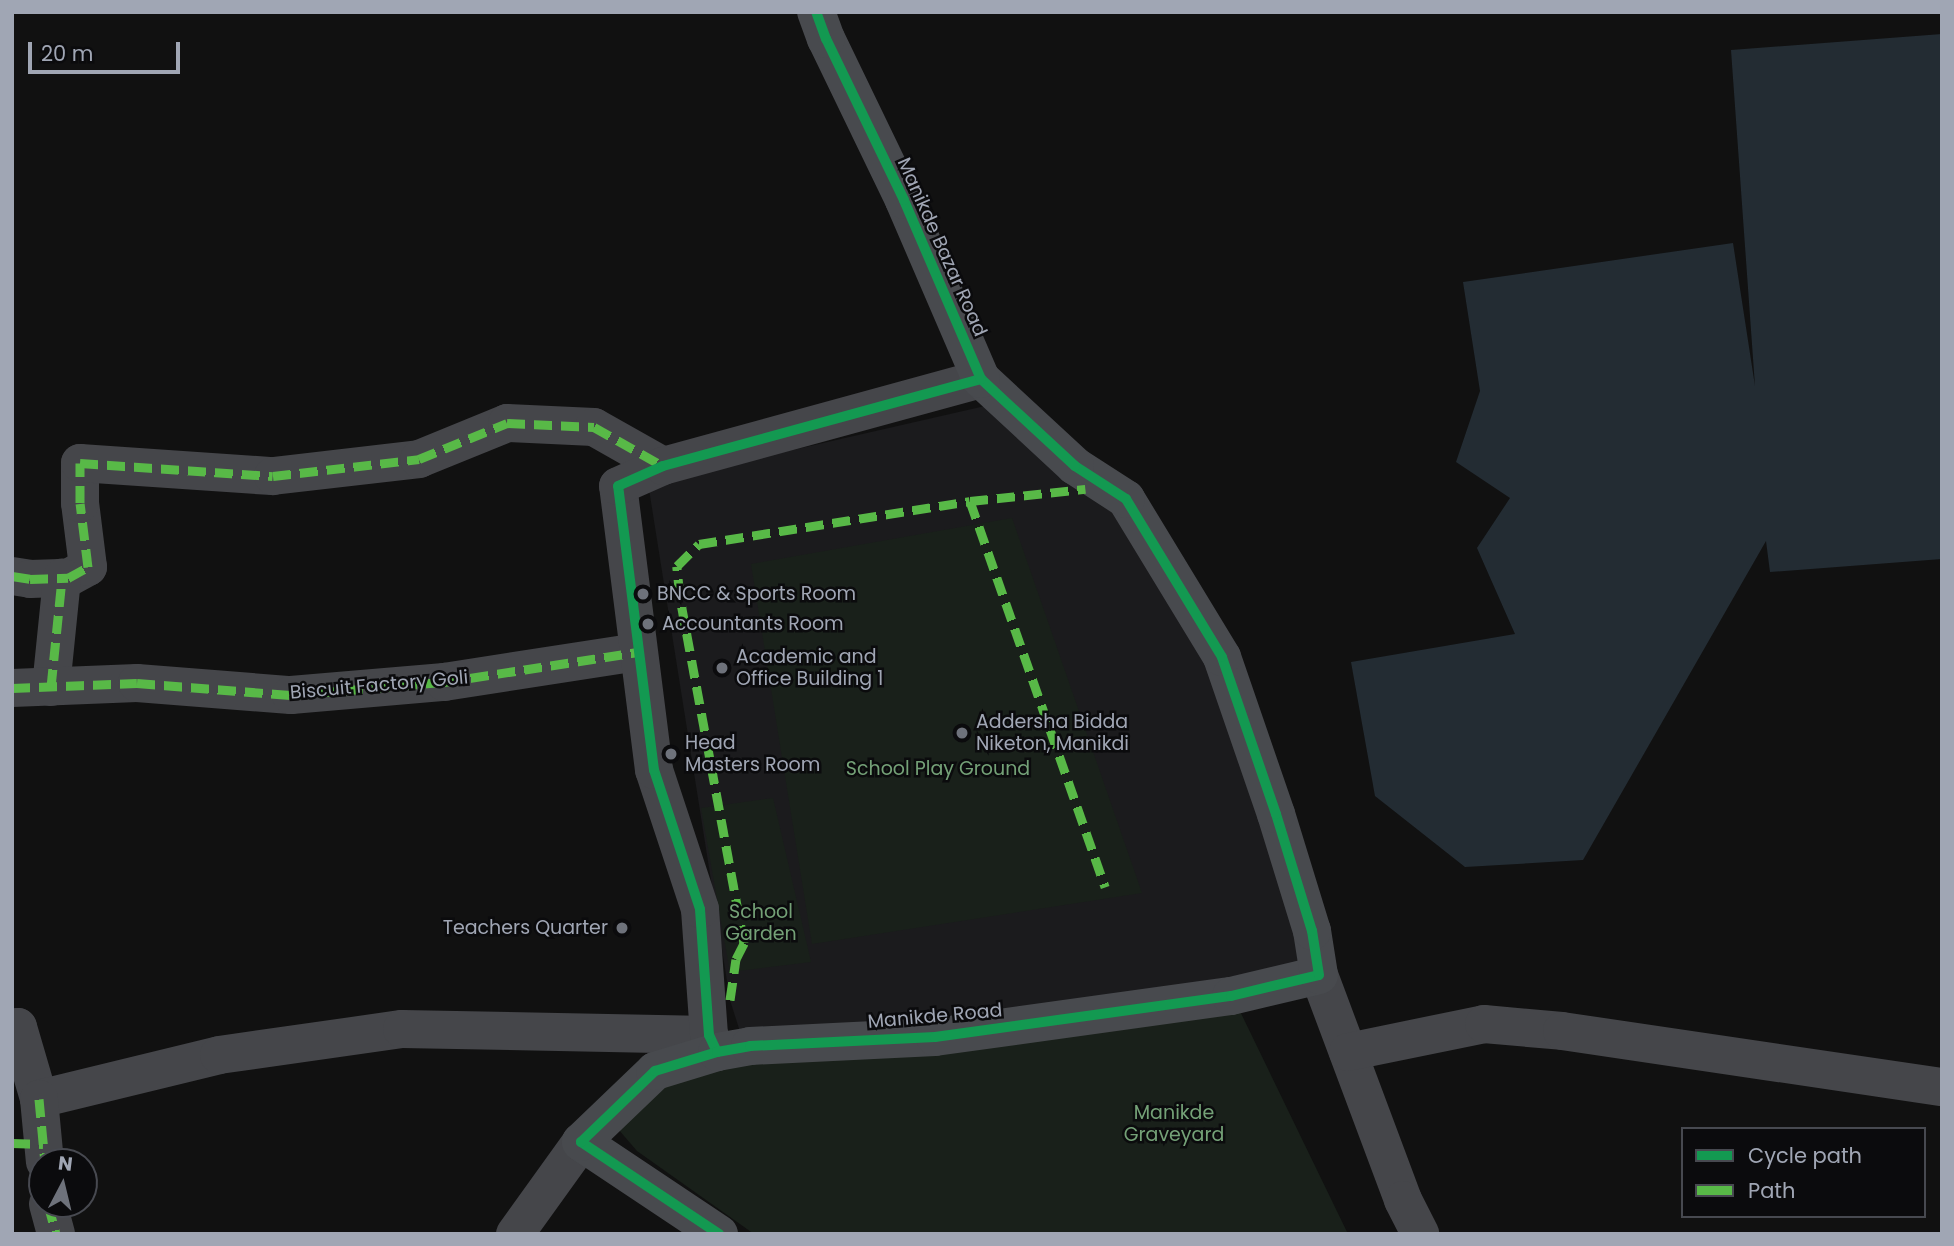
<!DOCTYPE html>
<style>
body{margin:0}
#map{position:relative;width:1954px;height:1246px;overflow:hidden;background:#111;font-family:Poppins,sans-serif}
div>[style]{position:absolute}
.built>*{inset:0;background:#1b1b1d}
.green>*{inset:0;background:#19201a}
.water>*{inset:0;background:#232c33}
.street>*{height:38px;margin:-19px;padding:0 19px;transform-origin:19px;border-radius:19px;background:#45464a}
.secondary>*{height:38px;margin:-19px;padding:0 19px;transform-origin:19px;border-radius:19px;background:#484a4e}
.quiet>*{height:9px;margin-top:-4.5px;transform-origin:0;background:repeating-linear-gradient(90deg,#58b947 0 18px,transparent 0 27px)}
.cycleway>*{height:10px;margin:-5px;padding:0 5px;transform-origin:5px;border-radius:5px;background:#139951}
.dots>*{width:19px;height:19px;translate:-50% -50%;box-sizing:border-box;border:4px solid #0b0b0d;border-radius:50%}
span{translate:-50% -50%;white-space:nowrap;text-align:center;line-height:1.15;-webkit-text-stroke:5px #0b0b0d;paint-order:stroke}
.street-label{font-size:19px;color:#a0a6b4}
.poi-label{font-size:19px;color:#a0a6b4}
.left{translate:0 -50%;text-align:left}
.right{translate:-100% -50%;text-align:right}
.park-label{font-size:19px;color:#74a177}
.frame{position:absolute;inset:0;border:14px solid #a0a6b4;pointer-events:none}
.legend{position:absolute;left:1681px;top:1127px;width:245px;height:91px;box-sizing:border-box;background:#0b0b0d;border:2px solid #474950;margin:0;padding:9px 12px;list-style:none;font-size:21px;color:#a0a6b4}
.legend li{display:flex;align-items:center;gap:14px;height:35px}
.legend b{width:35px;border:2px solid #474950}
.north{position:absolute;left:28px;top:1148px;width:70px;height:70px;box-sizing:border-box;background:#0b0b0d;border:2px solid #474950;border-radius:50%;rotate:7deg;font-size:19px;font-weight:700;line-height:28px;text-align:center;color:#a0a6b4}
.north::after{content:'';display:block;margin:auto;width:24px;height:32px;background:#6e727b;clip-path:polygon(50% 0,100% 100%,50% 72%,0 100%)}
.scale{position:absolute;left:28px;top:42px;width:152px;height:32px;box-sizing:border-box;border:4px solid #a0a6b4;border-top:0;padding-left:9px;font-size:21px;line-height:24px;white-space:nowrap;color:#a0a6b4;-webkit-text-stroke:5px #0b0b0d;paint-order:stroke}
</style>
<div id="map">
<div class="built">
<div style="clip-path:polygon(985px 406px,1128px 522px,1203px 655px,1307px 964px,1009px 1014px,741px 1035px,730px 1000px,648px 483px)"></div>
</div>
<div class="green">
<div style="clip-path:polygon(1012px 518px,1142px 893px,812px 944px,751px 564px)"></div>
<div style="clip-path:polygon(773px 798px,811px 962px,730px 972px,701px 808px)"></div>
<div style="clip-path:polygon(1235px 1001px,1348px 1234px,754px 1234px,637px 1151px,606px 1115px,625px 1074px)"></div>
</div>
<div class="water">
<div style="clip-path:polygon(1942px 34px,1942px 559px,1770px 572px,1766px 541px,1583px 860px,1465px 867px,1375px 796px,1351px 662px,1515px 634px,1477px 548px,1510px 498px,1456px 462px,1480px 391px,1463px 282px,1733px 243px,1755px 386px,1731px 50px)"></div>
</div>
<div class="street">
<div style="left:12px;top:576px;width:18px;rotate:9deg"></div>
<div style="left:30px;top:579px;width:38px;rotate:-2deg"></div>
<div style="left:68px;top:578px;width:23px;rotate:-29deg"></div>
<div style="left:88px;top:567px;width:64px;rotate:-97.1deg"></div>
<div style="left:80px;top:503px;width:40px;rotate:-90deg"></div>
<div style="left:80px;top:463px;width:193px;rotate:3.9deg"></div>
<div style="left:273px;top:476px;width:147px;rotate:-6.6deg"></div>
<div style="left:419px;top:459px;width:95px;rotate:-22.2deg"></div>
<div style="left:507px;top:423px;width:87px;rotate:2.6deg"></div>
<div style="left:594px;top:427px;width:79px;rotate:29.5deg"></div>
<div style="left:51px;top:687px;width:110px;rotate:-84.2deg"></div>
<div style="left:12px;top:688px;width:125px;rotate:-2.3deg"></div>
<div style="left:137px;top:683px;width:154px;rotate:4.5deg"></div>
<div style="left:291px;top:695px;width:154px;rotate:-4.9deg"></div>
<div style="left:444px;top:682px;width:196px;rotate:-8.8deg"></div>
<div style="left:1319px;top:975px;width:240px;rotate:69.5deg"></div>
<div style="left:1403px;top:1200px;width:38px;rotate:63deg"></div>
<div style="left:12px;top:1028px;width:6px;rotate:-9deg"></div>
<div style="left:18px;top:1027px;width:75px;rotate:73.7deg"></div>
<div style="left:39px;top:1099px;width:185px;rotate:-13.7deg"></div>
<div style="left:219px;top:1055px;width:185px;rotate:-8.1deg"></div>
<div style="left:402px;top:1029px;width:307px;rotate:1.1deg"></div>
<div style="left:717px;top:1052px;width:19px;rotate:-115deg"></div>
<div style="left:709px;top:1035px;width:126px;rotate:-94.1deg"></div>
<div style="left:700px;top:909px;width:146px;rotate:-108.3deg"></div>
<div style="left:654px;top:770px;width:286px;rotate:-97.2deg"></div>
<div style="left:618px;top:486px;width:49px;rotate:-24deg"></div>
<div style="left:663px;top:466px;width:330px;rotate:-15.3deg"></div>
<div style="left:1348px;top:1052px;width:139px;rotate:-11.6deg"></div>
<div style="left:1484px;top:1024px;width:78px;rotate:5.1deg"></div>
<div style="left:1562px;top:1031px;width:384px;rotate:8.4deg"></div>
<div style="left:39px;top:1099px;width:63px;rotate:84.6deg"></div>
<div style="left:48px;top:1204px;width:31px;rotate:75deg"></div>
<div style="left:515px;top:1234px;width:113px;rotate:-54.3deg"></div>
</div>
<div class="secondary">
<div style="left:719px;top:1234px;width:166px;rotate:-146.3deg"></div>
<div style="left:581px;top:1142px;width:103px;rotate:-43.8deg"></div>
<div style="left:655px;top:1071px;width:65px;rotate:-17deg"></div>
<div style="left:717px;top:1052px;width:34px;rotate:-10deg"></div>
<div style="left:750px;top:1046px;width:185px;rotate:-2.8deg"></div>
<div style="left:935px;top:1037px;width:299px;rotate:-7.9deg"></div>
<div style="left:1231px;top:996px;width:90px;rotate:-13.4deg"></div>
<div style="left:1319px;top:975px;width:45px;rotate:-99deg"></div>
<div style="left:1312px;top:931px;width:122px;rotate:-107.1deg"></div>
<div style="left:1276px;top:814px;width:166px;rotate:-109deg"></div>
<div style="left:1222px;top:657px;width:185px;rotate:-121.3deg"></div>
<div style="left:1126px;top:499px;width:61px;rotate:-147.1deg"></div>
<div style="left:1075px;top:466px;width:128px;rotate:-137.2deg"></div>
<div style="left:981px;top:379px;width:195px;rotate:-113.3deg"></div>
<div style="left:904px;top:200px;width:179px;rotate:-115.8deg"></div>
<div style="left:826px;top:39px;width:29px;rotate:-110deg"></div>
</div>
<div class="quiet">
<div style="left:970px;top:501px;width:116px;rotate:-6deg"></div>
<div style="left:12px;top:576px;width:18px;rotate:9deg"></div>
<div style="left:30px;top:579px;width:38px;rotate:-2deg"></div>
<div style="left:68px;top:578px;width:23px;rotate:-29deg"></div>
<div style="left:88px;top:567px;width:64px;rotate:-97.1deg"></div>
<div style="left:80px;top:503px;width:40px;rotate:-90deg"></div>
<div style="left:80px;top:463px;width:193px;rotate:3.9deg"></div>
<div style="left:273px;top:476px;width:147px;rotate:-6.6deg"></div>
<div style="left:419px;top:459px;width:95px;rotate:-22.2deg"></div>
<div style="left:507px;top:423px;width:87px;rotate:2.6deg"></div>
<div style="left:594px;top:427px;width:79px;rotate:29.5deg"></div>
<div style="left:51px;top:687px;width:110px;rotate:-84.2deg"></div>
<div style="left:12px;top:688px;width:125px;rotate:-2.3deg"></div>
<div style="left:137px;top:683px;width:154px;rotate:4.5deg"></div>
<div style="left:291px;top:695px;width:154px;rotate:-4.9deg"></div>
<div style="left:444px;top:682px;width:196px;rotate:-8.8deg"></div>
<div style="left:730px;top:1000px;width:41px;rotate:-81.7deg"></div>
<div style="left:736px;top:959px;width:18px;rotate:-63deg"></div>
<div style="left:744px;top:943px;width:352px;rotate:-100.5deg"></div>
<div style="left:680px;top:597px;width:31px;rotate:-96deg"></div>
<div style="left:677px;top:566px;width:31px;rotate:-45deg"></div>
<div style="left:699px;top:544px;width:274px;rotate:-9deg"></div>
<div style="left:970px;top:501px;width:409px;rotate:70.7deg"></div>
<div style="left:39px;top:1099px;width:63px;rotate:84.6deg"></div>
<div style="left:12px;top:1143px;width:31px;rotate:2deg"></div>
<div style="left:48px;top:1204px;width:31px;rotate:75deg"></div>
</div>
<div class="cycleway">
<div style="left:717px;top:1052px;width:19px;rotate:-115deg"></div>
<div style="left:709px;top:1035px;width:126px;rotate:-94.1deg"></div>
<div style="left:700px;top:909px;width:146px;rotate:-108.3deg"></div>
<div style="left:654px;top:770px;width:286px;rotate:-97.2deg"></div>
<div style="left:618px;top:486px;width:49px;rotate:-24deg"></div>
<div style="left:663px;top:466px;width:330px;rotate:-15.3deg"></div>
<div style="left:719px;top:1234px;width:166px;rotate:-146.3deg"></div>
<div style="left:581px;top:1142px;width:103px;rotate:-43.8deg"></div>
<div style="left:655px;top:1071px;width:65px;rotate:-17deg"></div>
<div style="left:717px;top:1052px;width:34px;rotate:-10deg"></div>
<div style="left:750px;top:1046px;width:185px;rotate:-2.8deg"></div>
<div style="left:935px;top:1037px;width:299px;rotate:-7.9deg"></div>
<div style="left:1231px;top:996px;width:90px;rotate:-13.4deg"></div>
<div style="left:1319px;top:975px;width:45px;rotate:-99deg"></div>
<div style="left:1312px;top:931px;width:122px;rotate:-107.1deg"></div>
<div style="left:1276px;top:814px;width:166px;rotate:-109deg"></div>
<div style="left:1222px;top:657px;width:185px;rotate:-121.3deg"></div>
<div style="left:1126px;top:499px;width:61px;rotate:-147.1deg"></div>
<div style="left:1075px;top:466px;width:128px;rotate:-137.2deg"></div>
<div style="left:981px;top:379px;width:195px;rotate:-113.3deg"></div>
<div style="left:904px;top:200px;width:179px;rotate:-115.8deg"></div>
<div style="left:826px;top:39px;width:29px;rotate:-110deg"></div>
</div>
<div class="dots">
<div style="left:643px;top:594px;background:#6e727b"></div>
<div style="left:648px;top:624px;background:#6e727b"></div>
<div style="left:722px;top:668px;background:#6e727b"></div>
<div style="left:962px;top:733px;background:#6e727b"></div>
<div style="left:671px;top:754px;background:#6e727b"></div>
<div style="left:622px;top:928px;background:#6e727b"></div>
</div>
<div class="street-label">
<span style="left:942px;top:247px;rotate:66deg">Manikde Bazar Road</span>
<span style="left:379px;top:685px;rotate:-5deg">Biscuit Factory Goli</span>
<span style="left:935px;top:1016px;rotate:-5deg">Manikde Road</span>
</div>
<div class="poi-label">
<span class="left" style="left:657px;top:594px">BNCC &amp; Sports Room</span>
<span class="left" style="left:662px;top:624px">Accountants Room</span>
<span class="left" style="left:736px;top:668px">Academic and<br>Office Building 1</span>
<span class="left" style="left:976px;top:733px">Addersha Bidda<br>Niketon, Manikdi</span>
<span class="left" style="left:685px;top:754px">Head<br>Masters Room</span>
<span class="right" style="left:608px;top:928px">Teachers Quarter</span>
</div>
<div class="park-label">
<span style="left:938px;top:769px">School Play Ground</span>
<span style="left:761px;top:923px">School<br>Garden</span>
<span style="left:1174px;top:1124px">Manikde<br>Graveyard</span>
</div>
<div class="frame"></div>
<ul class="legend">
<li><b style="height:9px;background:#139951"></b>Cycle path</li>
<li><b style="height:9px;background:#58b947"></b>Path</li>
</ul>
<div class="north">N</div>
<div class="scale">20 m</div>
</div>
